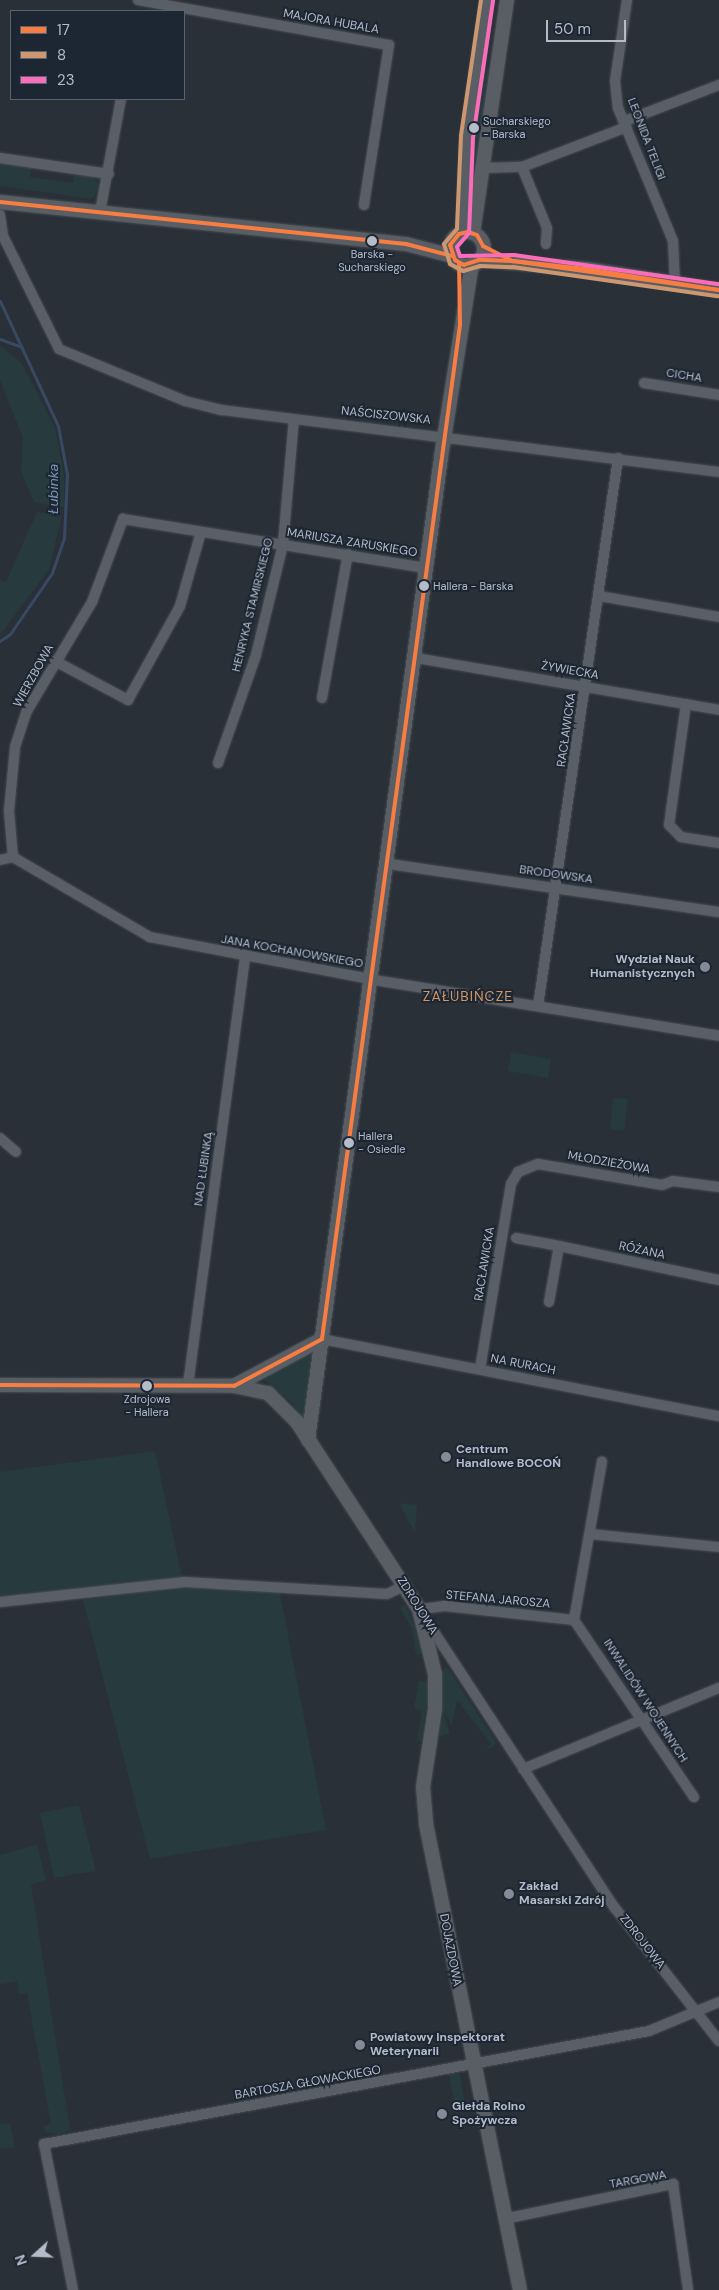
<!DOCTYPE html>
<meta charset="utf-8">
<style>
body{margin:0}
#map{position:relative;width:719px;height:2290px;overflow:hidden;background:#2a3038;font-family:"DM Sans",sans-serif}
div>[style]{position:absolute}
.green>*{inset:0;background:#273a3e}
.stream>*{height:3px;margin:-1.5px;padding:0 1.5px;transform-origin:1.5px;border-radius:1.5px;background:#384963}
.roads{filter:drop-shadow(0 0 1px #484c53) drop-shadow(0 0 1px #484c53)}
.street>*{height:10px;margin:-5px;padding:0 5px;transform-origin:5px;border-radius:5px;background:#5a5e66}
.secondary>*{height:14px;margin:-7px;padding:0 7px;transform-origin:7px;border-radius:7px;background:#595d64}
.secondary>.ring{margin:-7px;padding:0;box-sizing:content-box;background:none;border:14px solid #595d64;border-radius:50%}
.bus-1>*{height:4px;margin:-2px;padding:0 2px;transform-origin:2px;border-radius:2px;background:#f77d43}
.bus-2>*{height:4px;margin:-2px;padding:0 2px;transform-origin:2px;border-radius:2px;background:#cd976f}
.bus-3>*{height:4px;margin:-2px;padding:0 2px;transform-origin:2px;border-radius:2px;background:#fb6dba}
.dots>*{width:14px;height:14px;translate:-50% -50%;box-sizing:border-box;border:2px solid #1d2633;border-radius:50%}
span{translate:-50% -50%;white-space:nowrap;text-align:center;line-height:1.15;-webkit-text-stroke:4px #1d2633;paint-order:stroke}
.bus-label{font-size:11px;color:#b4bcc9}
.left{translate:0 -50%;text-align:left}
.street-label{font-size:12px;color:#b4bcc9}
.poi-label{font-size:12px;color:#b4bcc9;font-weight:700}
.right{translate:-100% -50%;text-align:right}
.water-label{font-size:14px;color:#7c92b1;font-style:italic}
.neighbourhood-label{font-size:14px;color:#d59563;letter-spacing:1px}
.legend{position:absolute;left:10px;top:10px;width:175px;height:90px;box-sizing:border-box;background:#1d2633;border:1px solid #59626f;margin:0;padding:6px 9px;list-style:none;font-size:15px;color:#b4bcc9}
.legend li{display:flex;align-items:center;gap:10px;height:25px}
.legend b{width:25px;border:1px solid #59626f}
.north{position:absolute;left:10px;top:2230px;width:50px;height:50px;-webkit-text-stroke:4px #1d2633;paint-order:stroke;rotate:250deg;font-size:14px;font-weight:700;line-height:20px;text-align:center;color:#b4bcc9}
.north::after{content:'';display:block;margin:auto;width:18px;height:22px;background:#b4bcc9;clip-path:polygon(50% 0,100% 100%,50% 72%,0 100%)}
.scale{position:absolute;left:546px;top:20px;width:80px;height:22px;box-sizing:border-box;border:2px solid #b4bcc9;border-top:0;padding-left:6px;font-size:15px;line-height:18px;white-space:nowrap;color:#b4bcc9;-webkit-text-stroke:4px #1d2633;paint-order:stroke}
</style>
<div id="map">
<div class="green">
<div style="clip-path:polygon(483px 68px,491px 69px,472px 210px,468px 180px)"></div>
<div style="clip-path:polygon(0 164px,31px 168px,30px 177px,73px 183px,74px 175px,92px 176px,100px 187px,93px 198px,85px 198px,0 186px)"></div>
<div style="clip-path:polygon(0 345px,22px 364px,55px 428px,64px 474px,64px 507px,34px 502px,21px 471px,23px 438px,0 380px)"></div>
<div style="clip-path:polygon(37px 512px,62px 515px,49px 569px,0 635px,0 580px,6px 582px)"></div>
<div style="clip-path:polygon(511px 1052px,551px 1059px,548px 1078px,508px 1071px)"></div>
<div style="clip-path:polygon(613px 1098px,628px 1099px,624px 1131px,610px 1129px)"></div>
<div style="clip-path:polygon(305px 1353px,314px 1359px,305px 1416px,300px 1416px,290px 1401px,264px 1380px)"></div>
<div style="clip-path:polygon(155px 1451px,182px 1577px,0 1597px,0 1472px)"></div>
<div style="clip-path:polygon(399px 1503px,417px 1505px,415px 1531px,414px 1531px)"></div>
<div style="clip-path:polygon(186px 1586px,279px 1589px,326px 1830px,150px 1859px,83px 1600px)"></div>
<div style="clip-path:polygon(405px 1604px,413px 1622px,422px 1654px,416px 1655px,412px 1629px,400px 1608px)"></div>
<div style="clip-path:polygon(447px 1667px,496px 1742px,494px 1747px,485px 1749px,491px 1744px,457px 1700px,452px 1725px,443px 1711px,443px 1669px)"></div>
<div style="clip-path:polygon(419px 1681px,427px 1681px,427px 1700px,421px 1741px,417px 1741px,422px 1711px,414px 1708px)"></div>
<div style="clip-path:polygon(443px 1713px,450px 1733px,439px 1737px)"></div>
<div style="clip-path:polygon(79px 1805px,96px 1871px,54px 1878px,40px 1813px)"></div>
<div style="clip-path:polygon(37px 1845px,46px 1880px,31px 1885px,70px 2130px,58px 2134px,46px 2132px,43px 2126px,51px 2124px,27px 1993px,19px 1994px,17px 1981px,0 1984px,0 1855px)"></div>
<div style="clip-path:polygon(449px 2074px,460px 2074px,465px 2104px,455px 2108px)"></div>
<div style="clip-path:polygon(10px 2123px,15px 2148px,0 2148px,0 2124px)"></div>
</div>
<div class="stream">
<div style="left:0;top:301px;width:138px;rotate:65.1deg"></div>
<div style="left:58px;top:426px;width:49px;rotate:79.4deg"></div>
<div style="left:67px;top:474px;width:64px;rotate:92.7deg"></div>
<div style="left:64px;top:538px;width:37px;rotate:109deg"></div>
<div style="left:52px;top:573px;width:74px;rotate:124.5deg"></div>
<div style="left:10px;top:634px;width:12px;rotate:145deg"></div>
<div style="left:0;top:339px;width:23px;rotate:20deg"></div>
</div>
<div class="roads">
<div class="street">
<div style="left:138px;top:0;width:255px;rotate:10.2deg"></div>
<div style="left:389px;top:45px;width:162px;rotate:98.9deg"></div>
<div style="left:627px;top:0;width:82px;rotate:98.4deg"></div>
<div style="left:615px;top:81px;width:27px;rotate:84deg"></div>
<div style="left:618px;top:108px;width:144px;rotate:67.5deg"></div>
<div style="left:673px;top:241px;width:43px;rotate:87.3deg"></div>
<div style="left:625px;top:121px;width:101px;rotate:-21deg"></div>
<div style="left:0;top:158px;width:110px;rotate:8.4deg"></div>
<div style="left:522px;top:167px;width:66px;rotate:67.7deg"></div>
<div style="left:547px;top:228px;width:16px;rotate:94deg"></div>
<div style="left:484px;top:168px;width:38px;rotate:-2deg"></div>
<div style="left:522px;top:167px;width:112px;rotate:-20.9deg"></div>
<div style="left:100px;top:212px;width:115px;rotate:-79.5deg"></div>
<div style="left:0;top:215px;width:21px;rotate:82deg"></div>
<div style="left:3px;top:236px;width:126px;rotate:63.6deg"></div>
<div style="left:59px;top:349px;width:136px;rotate:22.4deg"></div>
<div style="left:185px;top:401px;width:38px;rotate:14deg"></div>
<div style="left:222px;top:410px;width:501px;rotate:7.11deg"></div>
<div style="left:644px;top:383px;width:76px;rotate:9.1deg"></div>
<div style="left:599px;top:596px;width:122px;rotate:9.9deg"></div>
<div style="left:416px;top:658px;width:307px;rotate:9.7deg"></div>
<div style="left:55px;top:661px;width:83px;rotate:28.1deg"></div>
<div style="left:128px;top:700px;width:107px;rotate:-61deg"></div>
<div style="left:180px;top:606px;width:77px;rotate:-74.2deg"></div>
<div style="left:322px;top:698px;width:146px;rotate:-79.8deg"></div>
<div style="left:686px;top:704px;width:122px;rotate:98deg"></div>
<div style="left:669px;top:825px;width:17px;rotate:45deg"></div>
<div style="left:681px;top:837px;width:38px;rotate:9deg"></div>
<div style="left:218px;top:763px;width:114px;rotate:-70.6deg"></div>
<div style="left:256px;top:655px;width:114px;rotate:-76.3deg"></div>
<div style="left:283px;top:544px;width:125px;rotate:-85deg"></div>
<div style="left:13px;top:857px;width:46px;rotate:-95deg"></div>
<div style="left:9px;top:811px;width:64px;rotate:-84.6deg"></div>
<div style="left:15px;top:747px;width:38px;rotate:-72deg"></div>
<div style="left:27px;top:711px;width:127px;rotate:-59.2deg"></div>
<div style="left:92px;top:602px;width:89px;rotate:-69.5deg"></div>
<div style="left:123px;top:519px;width:308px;rotate:9.2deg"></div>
<div style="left:0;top:860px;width:13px;rotate:-13deg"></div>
<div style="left:13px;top:857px;width:159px;rotate:30.3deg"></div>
<div style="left:150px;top:937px;width:241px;rotate:10.8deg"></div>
<div style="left:387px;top:982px;width:336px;rotate:9.2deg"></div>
<div style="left:389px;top:864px;width:333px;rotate:8.3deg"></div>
<div style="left:538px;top:1006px;width:554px;rotate:-81.69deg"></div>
<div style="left:0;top:1138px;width:21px;rotate:41deg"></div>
<div style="left:516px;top:1238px;width:44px;rotate:10.5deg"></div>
<div style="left:549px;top:1302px;width:57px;rotate:-79.9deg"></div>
<div style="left:559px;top:1246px;width:164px;rotate:12deg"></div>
<div style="left:322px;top:1339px;width:404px;rotate:11deg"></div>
<div style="left:480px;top:1369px;width:188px;rotate:-80.5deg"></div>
<div style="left:511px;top:1184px;width:14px;rotate:-60deg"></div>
<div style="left:518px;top:1172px;width:22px;rotate:-22deg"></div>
<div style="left:538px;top:1164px;width:126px;rotate:9.6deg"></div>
<div style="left:662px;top:1185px;width:12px;rotate:-20deg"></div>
<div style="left:673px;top:1181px;width:46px;rotate:7.4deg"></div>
<div style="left:188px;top:1385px;width:432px;rotate:-82.4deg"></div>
<div style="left:590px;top:1534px;width:130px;rotate:5.8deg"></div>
<div style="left:0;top:1602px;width:186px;rotate:-6.2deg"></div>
<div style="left:185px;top:1582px;width:202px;rotate:3.4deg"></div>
<div style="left:387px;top:1594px;width:19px;rotate:-25deg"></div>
<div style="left:574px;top:1620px;width:130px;rotate:-173.8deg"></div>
<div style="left:445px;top:1606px;width:26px;rotate:173deg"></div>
<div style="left:419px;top:1609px;width:358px;rotate:56.8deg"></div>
<div style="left:615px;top:1908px;width:169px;rotate:52deg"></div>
<div style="left:574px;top:1620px;width:214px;rotate:55.9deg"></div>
<div style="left:574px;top:1620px;width:161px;rotate:-80deg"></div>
<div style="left:523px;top:1769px;width:212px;rotate:-22.5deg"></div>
<div style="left:504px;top:2219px;width:173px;rotate:-11.7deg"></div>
<div style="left:673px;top:2184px;width:107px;rotate:81.9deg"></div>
<div style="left:73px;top:2290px;width:149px;rotate:-101.2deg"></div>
<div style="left:44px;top:2144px;width:615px;rotate:-10.58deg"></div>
<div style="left:649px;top:2031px;width:76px;rotate:-22.5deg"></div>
</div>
<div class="secondary">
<div style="left:0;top:202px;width:408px;rotate:5.9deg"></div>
<div style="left:406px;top:244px;width:48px;rotate:14.6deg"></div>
<div style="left:463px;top:232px;width:95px;rotate:-87.6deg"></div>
<div style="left:467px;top:137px;width:138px;rotate:-81.7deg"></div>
<div class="ring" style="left:450px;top:232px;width:20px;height:20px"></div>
<div style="left:473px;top:233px;width:235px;rotate:-81.7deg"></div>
<div style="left:479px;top:260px;width:107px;rotate:4.8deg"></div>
<div style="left:586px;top:269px;width:135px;rotate:9deg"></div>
<div style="left:0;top:1385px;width:234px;rotate:0.2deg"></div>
<div style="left:234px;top:1386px;width:35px;rotate:12deg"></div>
<div style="left:268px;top:1393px;width:41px;rotate:45deg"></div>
<div style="left:297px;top:1422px;width:223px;rotate:56.9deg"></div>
<div style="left:419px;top:1609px;width:67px;rotate:76.2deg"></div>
<div style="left:435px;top:1674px;width:35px;rotate:90deg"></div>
<div style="left:435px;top:1709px;width:79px;rotate:98.7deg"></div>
<div style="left:423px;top:1787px;width:37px;rotate:85deg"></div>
<div style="left:426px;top:1824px;width:475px;rotate:78.6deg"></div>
<div style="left:234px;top:1386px;width:100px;rotate:-28.1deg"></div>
<div style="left:308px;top:1440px;width:992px;rotate:-82.29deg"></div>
<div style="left:441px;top:457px;width:195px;rotate:-80.9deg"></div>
</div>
</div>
<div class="bus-1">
<div style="left:0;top:202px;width:408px;rotate:5.9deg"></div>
<div style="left:406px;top:244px;width:48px;rotate:14.6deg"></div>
<div style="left:468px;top:232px;width:9px;rotate:18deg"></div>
<div style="left:477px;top:235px;width:13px;rotate:61deg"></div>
<div style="left:483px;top:246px;width:34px;rotate:27deg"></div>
<div style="left:513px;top:261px;width:34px;rotate:-178deg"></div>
<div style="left:479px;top:260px;width:16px;rotate:162deg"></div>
<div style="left:464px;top:265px;width:10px;rotate:-151deg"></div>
<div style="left:455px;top:260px;width:16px;rotate:-108deg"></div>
<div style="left:450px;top:245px;width:14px;rotate:-51deg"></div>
<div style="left:459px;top:234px;width:9px;rotate:-13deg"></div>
<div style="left:513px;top:261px;width:73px;rotate:6.3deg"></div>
<div style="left:586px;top:269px;width:135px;rotate:9deg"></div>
<div style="left:719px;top:290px;width:208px;rotate:-172deg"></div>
<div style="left:0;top:1385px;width:234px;rotate:0.2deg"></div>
<div style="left:234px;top:1386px;width:100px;rotate:-28.1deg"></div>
<div style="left:322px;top:1339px;width:1023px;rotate:-82.25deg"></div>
<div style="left:460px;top:325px;width:62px;rotate:-90.9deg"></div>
</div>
<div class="bus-2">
<div style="left:481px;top:0;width:137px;rotate:98.4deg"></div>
<div style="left:461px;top:136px;width:93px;rotate:92.5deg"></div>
<div style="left:457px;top:229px;width:20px;rotate:131deg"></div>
<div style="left:444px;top:244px;width:21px;rotate:73deg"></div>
<div style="left:450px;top:264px;width:15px;rotate:28deg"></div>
<div style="left:463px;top:271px;width:18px;rotate:-16deg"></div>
<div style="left:480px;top:266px;width:33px;rotate:2deg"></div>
<div style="left:513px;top:267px;width:207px;rotate:8.1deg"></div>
</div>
<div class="bus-3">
<div style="left:493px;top:1px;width:138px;rotate:98.3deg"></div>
<div style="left:473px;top:138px;width:95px;rotate:92.4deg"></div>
<div style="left:469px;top:233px;width:18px;rotate:131deg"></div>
<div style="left:457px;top:247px;width:9px;rotate:72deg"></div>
<div style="left:460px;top:256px;width:54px;rotate:-1.1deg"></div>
<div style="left:514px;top:255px;width:207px;rotate:8.1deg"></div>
</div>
<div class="dots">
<div style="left:474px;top:128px;background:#b4bcc9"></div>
<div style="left:372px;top:241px;background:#b4bcc9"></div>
<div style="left:424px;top:586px;background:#b4bcc9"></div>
<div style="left:705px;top:967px;background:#848b96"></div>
<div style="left:349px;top:1143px;background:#b4bcc9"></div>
<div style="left:147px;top:1386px;background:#b4bcc9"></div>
<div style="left:446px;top:1457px;background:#848b96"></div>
<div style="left:509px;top:1894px;background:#848b96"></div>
<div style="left:360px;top:2045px;background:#848b96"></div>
<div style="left:442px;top:2114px;background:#848b96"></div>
</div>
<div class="bus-label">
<span class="left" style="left:483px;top:128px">Sucharskiego<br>- Barska</span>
<span style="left:372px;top:261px">Barska -<br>Sucharskiego</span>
<span class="left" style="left:433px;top:586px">Hallera - Barska</span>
<span class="left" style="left:358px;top:1143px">Hallera<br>- Osiedle</span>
<span style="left:147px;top:1406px">Zdrojowa<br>- Hallera</span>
</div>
<div class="street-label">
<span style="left:331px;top:22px;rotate:10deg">MAJORA HUBALA</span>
<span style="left:646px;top:139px;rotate:69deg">LEONIDA TELIGI</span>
<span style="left:684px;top:376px;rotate:9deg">CICHA</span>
<span style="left:386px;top:416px;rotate:6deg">NAŚCISZOWSKA</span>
<span style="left:352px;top:543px;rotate:9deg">MARIUSZA ZARUSKIEGO</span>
<span style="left:253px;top:605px;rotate:-76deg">HENRYKA STAMIRSKIEGO</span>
<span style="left:570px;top:671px;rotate:10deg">ŻYWIECKA</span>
<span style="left:34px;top:676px;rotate:-61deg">WIERZBOWA</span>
<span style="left:567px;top:730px;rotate:-82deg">RACŁAWICKA</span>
<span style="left:556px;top:875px;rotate:8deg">BRODOWSKA</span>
<span style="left:292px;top:952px;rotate:10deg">JANA KOCHANOWSKIEGO</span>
<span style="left:609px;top:1163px;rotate:10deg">MŁODZIEŻOWA</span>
<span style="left:204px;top:1169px;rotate:-82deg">NAD ŁUBINKĄ</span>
<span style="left:642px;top:1251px;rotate:12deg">RÓŻANA</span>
<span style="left:485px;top:1264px;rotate:-81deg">RACŁAWICKA</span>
<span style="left:523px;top:1365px;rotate:11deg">NA RURACH</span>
<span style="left:498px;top:1600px;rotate:5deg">STEFANA JAROSZA</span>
<span style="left:417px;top:1606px;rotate:58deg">ZDROJOWA</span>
<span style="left:645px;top:1701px;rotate:57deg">INWALIDÓW WOJENNYCH</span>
<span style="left:642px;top:1942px;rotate:52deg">ZDROJOWA</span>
<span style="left:450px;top:1950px;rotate:79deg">DOJAZDOWA</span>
<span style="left:308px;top:2083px;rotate:-10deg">BARTOSZA GŁOWACKIEGO</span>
<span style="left:638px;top:2180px;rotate:-10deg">TARGOWA</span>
</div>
<div class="poi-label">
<span class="right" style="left:695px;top:967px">Wydział Nauk<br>Humanistycznych</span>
<span class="left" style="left:456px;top:1457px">Centrum<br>Handlowe BOCOŃ</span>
<span class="left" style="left:519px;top:1894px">Zakład<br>Masarski Zdrój</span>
<span class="left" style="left:370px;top:2045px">Powiatowy Inspektorat<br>Weterynarii</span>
<span class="left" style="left:452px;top:2114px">Giełda Rolno<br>Spożywcza</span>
</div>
<div class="water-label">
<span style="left:53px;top:489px;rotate:-90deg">Łubinka</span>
</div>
<div class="neighbourhood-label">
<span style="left:468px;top:996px">ZAŁUBIŃCZE</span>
</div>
<ul class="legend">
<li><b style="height:6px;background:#f77d43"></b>17</li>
<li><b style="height:6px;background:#cd976f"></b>8</li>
<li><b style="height:6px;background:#fb6dba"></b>23</li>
</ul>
<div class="north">N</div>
<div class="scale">50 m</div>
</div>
